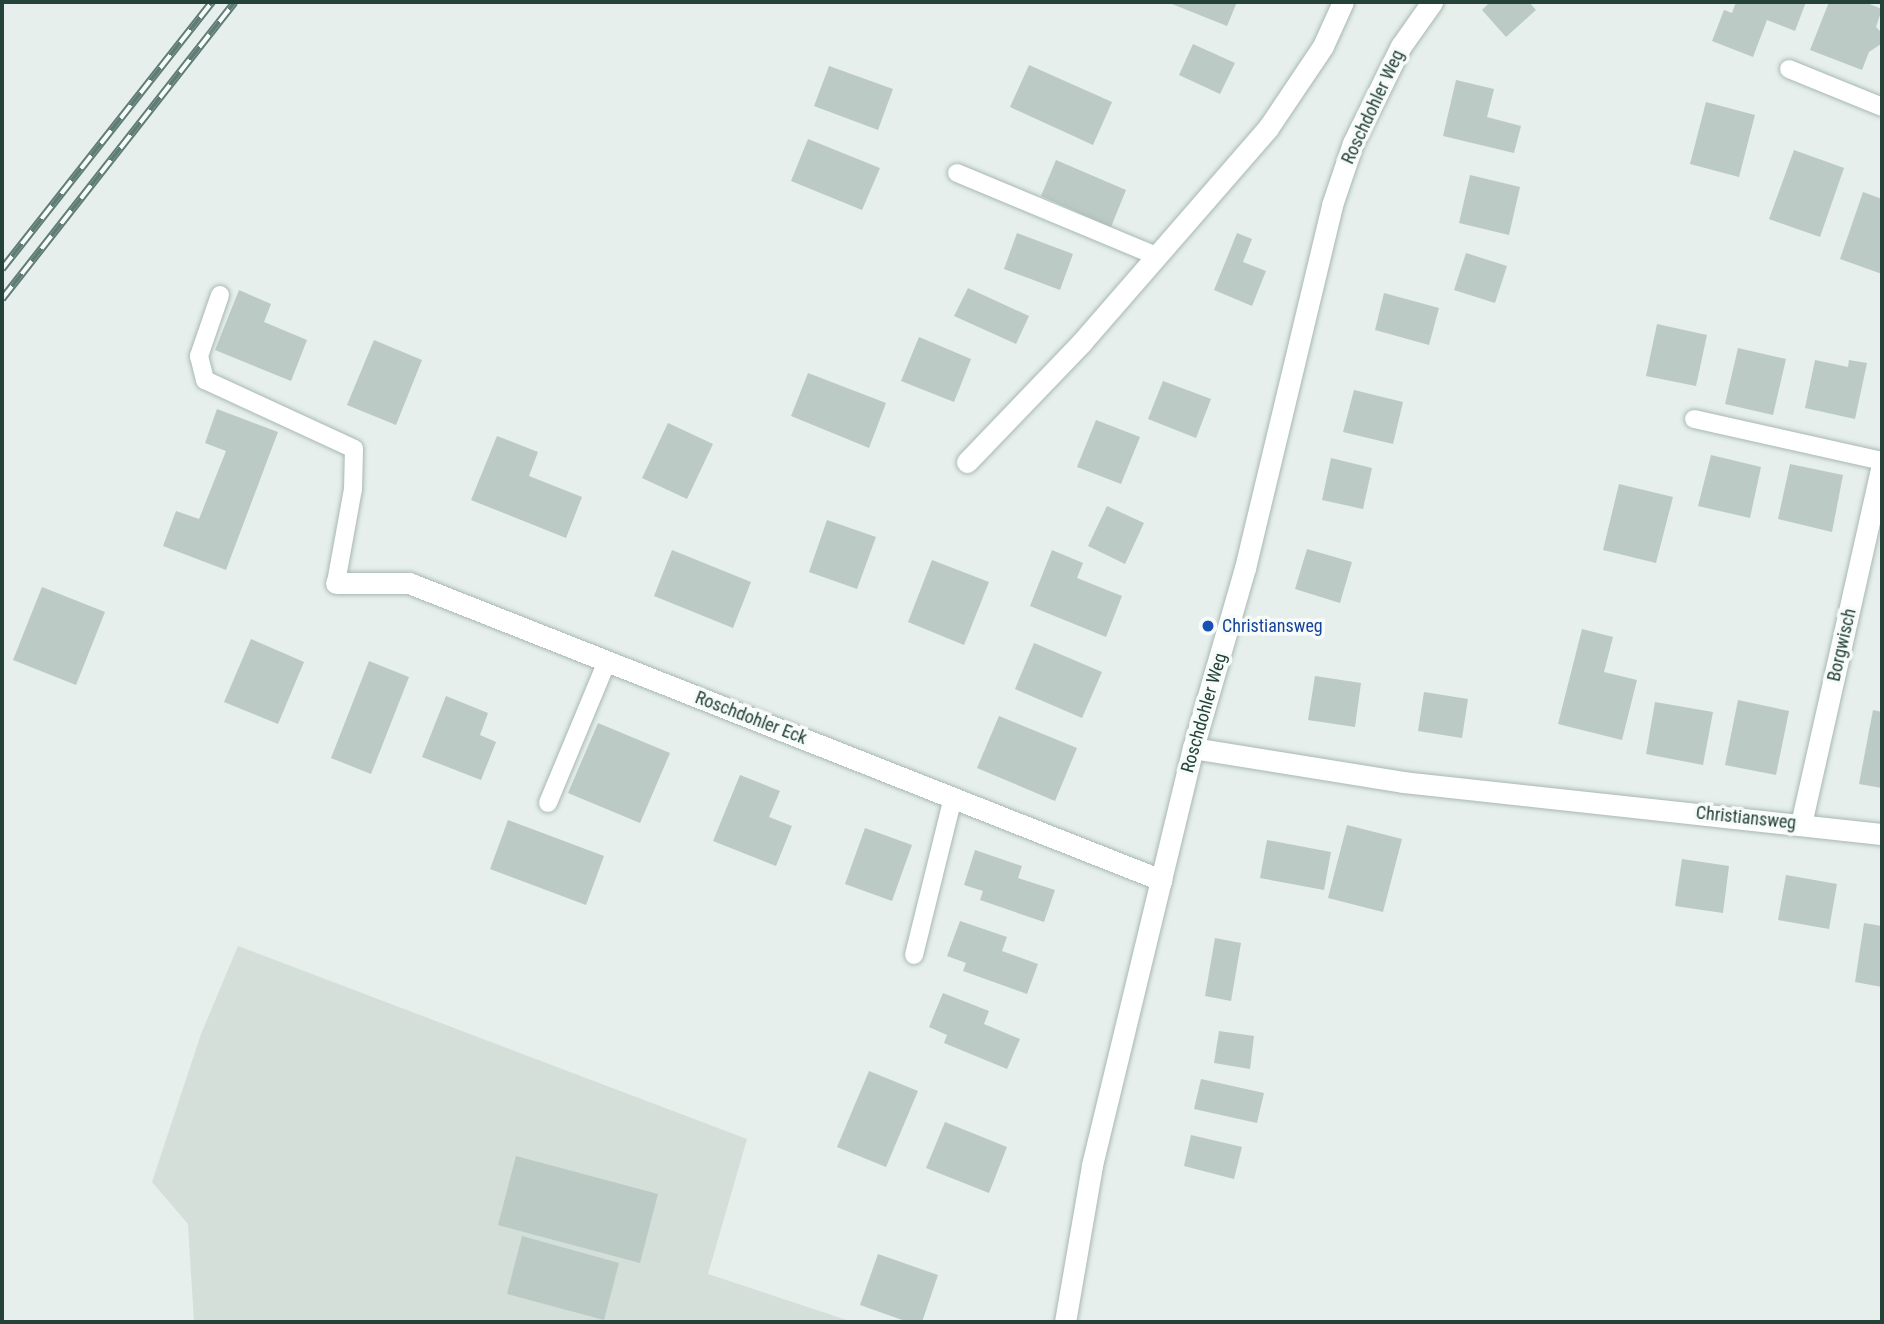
<!DOCTYPE html>
<style>
body{margin:0}
#map{position:relative;width:1884px;height:1324px;overflow:hidden;background:#e6efeb;font-family:"Roboto Condensed",sans-serif}
div>[style]{position:absolute}
.built>*{inset:0;background:#d4dfda}
.building>*{inset:0;background:#bbcac4}
.roads{filter:drop-shadow(0 0 2px #a8b8b2) drop-shadow(0 0 2px #a8b8b2)}
.service>*{height:18px;margin:-9px;padding:0 9px;transform-origin:9px;border-radius:9px;background:#fff}
.minor>*{height:21px;margin:-10.5px;padding:0 10.5px;transform-origin:10.5px;border-radius:10.5px;background:#fff}
.tertiary>*{height:21px;margin:-10.5px;padding:0 10.5px;transform-origin:10.5px;border-radius:10.5px;background:#fff}
.rail>*{height:8px;margin-top:-4px;transform-origin:0;background:repeating-linear-gradient(90deg,#f7fbf9 0 16px,#5f7d75 0 32px);box-sizing:border-box;border-block:2px solid #5f7d75}
.dots>*{width:19px;height:19px;translate:-50% -50%;box-sizing:border-box;border:4px solid #f7fbf9;border-radius:50%}
span{translate:-50% -50%;white-space:nowrap;text-align:center;line-height:1.15;-webkit-text-stroke:7px #f7fbf9;paint-order:stroke}
.street-label{font-size:18px;color:#24423a}
.transit-label{font-size:18px;color:#164399}
.left{translate:0 -50%;text-align:left}
.frame{position:absolute;inset:0;border:4px solid #24423a;pointer-events:none}
</style>
<div id="map">
<div class="built">
<div style="clip-path:polygon(238px 946px,747px 1139px,708px 1274px,853px 1322px,194px 1322px,188px 1224px,152px 1182px,201px 1034px)"></div>
</div>
<div class="building">
<div style="clip-path:polygon(1167px 2px,1237px 2px,1227px 26px)"></div>
<div style="clip-path:polygon(1490px 2px,1529px 2px,1536px 10px,1506px 37px,1482px 10px)"></div>
<div style="clip-path:polygon(1736px 2px,1806px 2px,1795px 31px,1767px 20px,1753px 57px,1712px 41px,1724px 10px,1732px 13px)"></div>
<div style="clip-path:polygon(1829px 2px,1864px 2px,1882px 9px,1876px 27px,1882px 33px,1881px 44px,1869px 52px,1862px 70px,1810px 50px)"></div>
<div style="clip-path:polygon(1193px 44px,1235px 63px,1220px 94px,1179px 75px)"></div>
<div style="clip-path:polygon(1029px 65px,1112px 102px,1093px 145px,1010px 107px)"></div>
<div style="clip-path:polygon(829px 66px,893px 89px,878px 130px,814px 106px)"></div>
<div style="clip-path:polygon(1456px 80px,1494px 89px,1487px 117px,1521px 126px,1514px 153px,1443px 136px)"></div>
<div style="clip-path:polygon(1706px 102px,1755px 115px,1739px 177px,1690px 164px)"></div>
<div style="clip-path:polygon(808px 139px,880px 168px,862px 210px,791px 181px)"></div>
<div style="clip-path:polygon(1794px 150px,1844px 168px,1820px 237px,1769px 219px)"></div>
<div style="clip-path:polygon(1056px 160px,1126px 190px,1111px 227px,1041px 196px)"></div>
<div style="clip-path:polygon(1470px 175px,1520px 187px,1509px 235px,1459px 223px)"></div>
<div style="clip-path:polygon(1863px 192px,1882px 199px,1882px 274px,1840px 259px)"></div>
<div style="clip-path:polygon(1017px 233px,1073px 254px,1060px 290px,1004px 269px)"></div>
<div style="clip-path:polygon(1237px 233px,1252px 239px,1243px 262px,1266px 271px,1252px 306px,1214px 290px)"></div>
<div style="clip-path:polygon(1466px 253px,1507px 266px,1495px 303px,1454px 290px)"></div>
<div style="clip-path:polygon(968px 288px,1029px 316px,1016px 344px,954px 316px)"></div>
<div style="clip-path:polygon(239px 290px,271px 304px,264px 322px,307px 340px,291px 381px,215px 350px)"></div>
<div style="clip-path:polygon(1384px 293px,1439px 308px,1429px 345px,1375px 330px)"></div>
<div style="clip-path:polygon(1657px 324px,1707px 335px,1696px 386px,1646px 376px)"></div>
<div style="clip-path:polygon(919px 337px,971px 359px,954px 402px,901px 381px)"></div>
<div style="clip-path:polygon(374px 340px,422px 360px,396px 425px,347px 405px)"></div>
<div style="clip-path:polygon(1738px 348px,1786px 359px,1773px 415px,1725px 404px)"></div>
<div style="clip-path:polygon(1815px 360px,1848px 367px,1849px 360px,1867px 363px,1855px 419px,1805px 408px)"></div>
<div style="clip-path:polygon(808px 373px,886px 403px,869px 448px,791px 416px)"></div>
<div style="clip-path:polygon(1163px 381px,1211px 399px,1196px 438px,1148px 419px)"></div>
<div style="clip-path:polygon(1354px 390px,1403px 402px,1393px 444px,1343px 432px)"></div>
<div style="clip-path:polygon(217px 409px,278px 432px,226px 570px,163px 546px,176px 511px,199px 519px,226px 451px,205px 443px)"></div>
<div style="clip-path:polygon(1096px 420px,1140px 437px,1121px 484px,1077px 467px)"></div>
<div style="clip-path:polygon(668px 423px,713px 444px,687px 499px,642px 478px)"></div>
<div style="clip-path:polygon(497px 436px,538px 452px,529px 476px,582px 497px,566px 538px,471px 500px)"></div>
<div style="clip-path:polygon(1711px 455px,1761px 467px,1750px 518px,1698px 506px)"></div>
<div style="clip-path:polygon(1331px 458px,1372px 468px,1363px 509px,1322px 500px)"></div>
<div style="clip-path:polygon(1790px 464px,1843px 475px,1832px 532px,1778px 519px)"></div>
<div style="clip-path:polygon(1619px 484px,1673px 497px,1656px 563px,1603px 550px)"></div>
<div style="clip-path:polygon(1107px 506px,1144px 523px,1125px 564px,1088px 546px)"></div>
<div style="clip-path:polygon(827px 520px,876px 537px,857px 589px,809px 572px)"></div>
<div style="clip-path:polygon(1307px 549px,1352px 562px,1340px 603px,1295px 589px)"></div>
<div style="clip-path:polygon(672px 550px,751px 582px,733px 628px,654px 596px)"></div>
<div style="clip-path:polygon(1052px 550px,1083px 563px,1077px 578px,1122px 596px,1106px 637px,1030px 606px)"></div>
<div style="clip-path:polygon(932px 560px,989px 582px,964px 645px,908px 622px)"></div>
<div style="clip-path:polygon(42px 587px,105px 612px,76px 685px,13px 660px)"></div>
<div style="clip-path:polygon(1582px 629px,1613px 637px,1604px 672px,1637px 680px,1622px 740px,1558px 724px)"></div>
<div style="clip-path:polygon(251px 639px,304px 662px,278px 724px,224px 702px)"></div>
<div style="clip-path:polygon(1034px 643px,1102px 672px,1082px 718px,1015px 689px)"></div>
<div style="clip-path:polygon(369px 661px,409px 677px,371px 774px,331px 758px)"></div>
<div style="clip-path:polygon(1315px 676px,1361px 683px,1355px 727px,1308px 720px)"></div>
<div style="clip-path:polygon(1424px 692px,1468px 699px,1462px 738px,1418px 731px)"></div>
<div style="clip-path:polygon(446px 696px,488px 713px,480px 735px,496px 742px,481px 780px,422px 757px)"></div>
<div style="clip-path:polygon(1738px 700px,1789px 711px,1776px 775px,1725px 765px)"></div>
<div style="clip-path:polygon(1655px 702px,1713px 712px,1703px 765px,1646px 754px)"></div>
<div style="clip-path:polygon(1873px 710px,1882px 712px,1882px 788px,1859px 784px)"></div>
<div style="clip-path:polygon(999px 716px,1077px 748px,1055px 801px,977px 768px)"></div>
<div style="clip-path:polygon(598px 723px,670px 753px,640px 823px,568px 793px)"></div>
<div style="clip-path:polygon(740px 775px,780px 791px,769px 817px,792px 826px,776px 866px,713px 841px)"></div>
<div style="clip-path:polygon(508px 820px,604px 856px,586px 905px,490px 869px)"></div>
<div style="clip-path:polygon(1347px 825px,1402px 839px,1383px 912px,1328px 898px)"></div>
<div style="clip-path:polygon(865px 828px,912px 845px,892px 901px,845px 884px)"></div>
<div style="clip-path:polygon(1267px 840px,1331px 852px,1324px 890px,1260px 878px)"></div>
<div style="clip-path:polygon(975px 850px,1022px 866px,1018px 878px,1055px 890px,1044px 922px,980px 900px,983px 891px,964px 885px)"></div>
<div style="clip-path:polygon(1682px 859px,1729px 866px,1723px 913px,1675px 906px)"></div>
<div style="clip-path:polygon(1786px 875px,1837px 884px,1829px 929px,1778px 920px)"></div>
<div style="clip-path:polygon(960px 921px,1007px 937px,1002px 951px,1038px 964px,1027px 994px,963px 971px,966px 963px,947px 956px)"></div>
<div style="clip-path:polygon(1864px 923px,1882px 926px,1882px 987px,1855px 982px)"></div>
<div style="clip-path:polygon(1215px 938px,1241px 943px,1231px 1001px,1205px 996px)"></div>
<div style="clip-path:polygon(943px 993px,989px 1011px,984px 1024px,1020px 1039px,1007px 1069px,944px 1043px,947px 1035px,929px 1027px)"></div>
<div style="clip-path:polygon(1219px 1031px,1254px 1036px,1250px 1069px,1214px 1063px)"></div>
<div style="clip-path:polygon(869px 1071px,918px 1091px,886px 1167px,837px 1147px)"></div>
<div style="clip-path:polygon(1201px 1079px,1264px 1093px,1257px 1123px,1194px 1109px)"></div>
<div style="clip-path:polygon(945px 1122px,1007px 1147px,989px 1193px,926px 1168px)"></div>
<div style="clip-path:polygon(1191px 1135px,1242px 1147px,1234px 1179px,1184px 1166px)"></div>
<div style="clip-path:polygon(516px 1156px,658px 1194px,640px 1263px,498px 1225px)"></div>
<div style="clip-path:polygon(522px 1236px,619px 1263px,604px 1320px,507px 1294px)"></div>
<div style="clip-path:polygon(878px 1254px,938px 1275px,922px 1322px,908px 1322px,860px 1305px)"></div>
</div>
<div class="roads">
<div class="service">
<div style="left:1789px;top:69px;width:100px;rotate:22.2deg"></div>
<div style="left:957px;top:173px;width:216px;rotate:22.6deg"></div>
<div style="left:220px;top:295px;width:65px;rotate:109deg"></div>
<div style="left:199px;top:356px;width:25px;rotate:76deg"></div>
<div style="left:205px;top:380px;width:164px;rotate:24.8deg"></div>
<div style="left:354px;top:449px;width:40px;rotate:91.4deg"></div>
<div style="left:353px;top:489px;width:96px;rotate:100.3deg"></div>
<div style="left:1694px;top:419px;width:193px;rotate:12.6deg"></div>
<div style="left:548px;top:803px;width:154px;rotate:-67.4deg"></div>
<div style="left:914px;top:955px;width:163px;rotate:-76.1deg"></div>
</div>
<div class="minor">
<div style="left:967px;top:462px;width:166px;rotate:-46.2deg"></div>
<div style="left:1082px;top:342px;width:284px;rotate:-49deg"></div>
<div style="left:1268px;top:128px;width:99px;rotate:-56.1deg"></div>
<div style="left:1323px;top:46px;width:48px;rotate:-65.6deg"></div>
<div style="left:336px;top:583px;width:73px"></div>
<div style="left:409px;top:583px;width:809px;rotate:21.55deg"></div>
<div style="left:1193px;top:748px;width:213px;rotate:9.2deg"></div>
<div style="left:1403px;top:782px;width:482px;rotate:6.2deg"></div>
<div style="left:1801px;top:824px;width:367px;rotate:-77.3deg"></div>
</div>
<div class="tertiary">
<div style="left:1065px;top:1322px;width:159px;rotate:-80.2deg"></div>
<div style="left:1092px;top:1165px;width:429px;rotate:-76.4deg"></div>
<div style="left:1193px;top:748px;width:187px;rotate:-73.9deg"></div>
<div style="left:1245px;top:568px;width:373px;rotate:-76.5deg"></div>
<div style="left:1332px;top:205px;width:65px;rotate:-71.3deg"></div>
<div style="left:1353px;top:143px;width:108px;rotate:-63.7deg"></div>
<div style="left:1401px;top:46px;width:54px;rotate:-54.8deg"></div>
</div>
</div>
<div class="rail">
<div style="left:2px;top:269px;width:340px;rotate:-51.8deg"></div>
<div style="left:2px;top:299px;width:377px;rotate:-51.9deg"></div>
</div>
<div class="dots">
<div style="left:1208px;top:626px;background:#1a4fb4"></div>
</div>
<div class="street-label">
<span style="left:1373px;top:107px;rotate:-65deg">Roschdohler Weg</span>
<span style="left:1842px;top:645px;rotate:-77deg">Borgwisch</span>
<span style="left:1204px;top:713px;rotate:-74deg">Roschdohler Weg</span>
<span style="left:751px;top:718px;rotate:21deg">Roschdohler Eck</span>
<span style="left:1746px;top:818px;rotate:6deg">Christiansweg</span>
</div>
<div class="transit-label">
<span class="left" style="left:1222px;top:626px">Christiansweg</span>
</div>
<div class="frame"></div>
</div>
